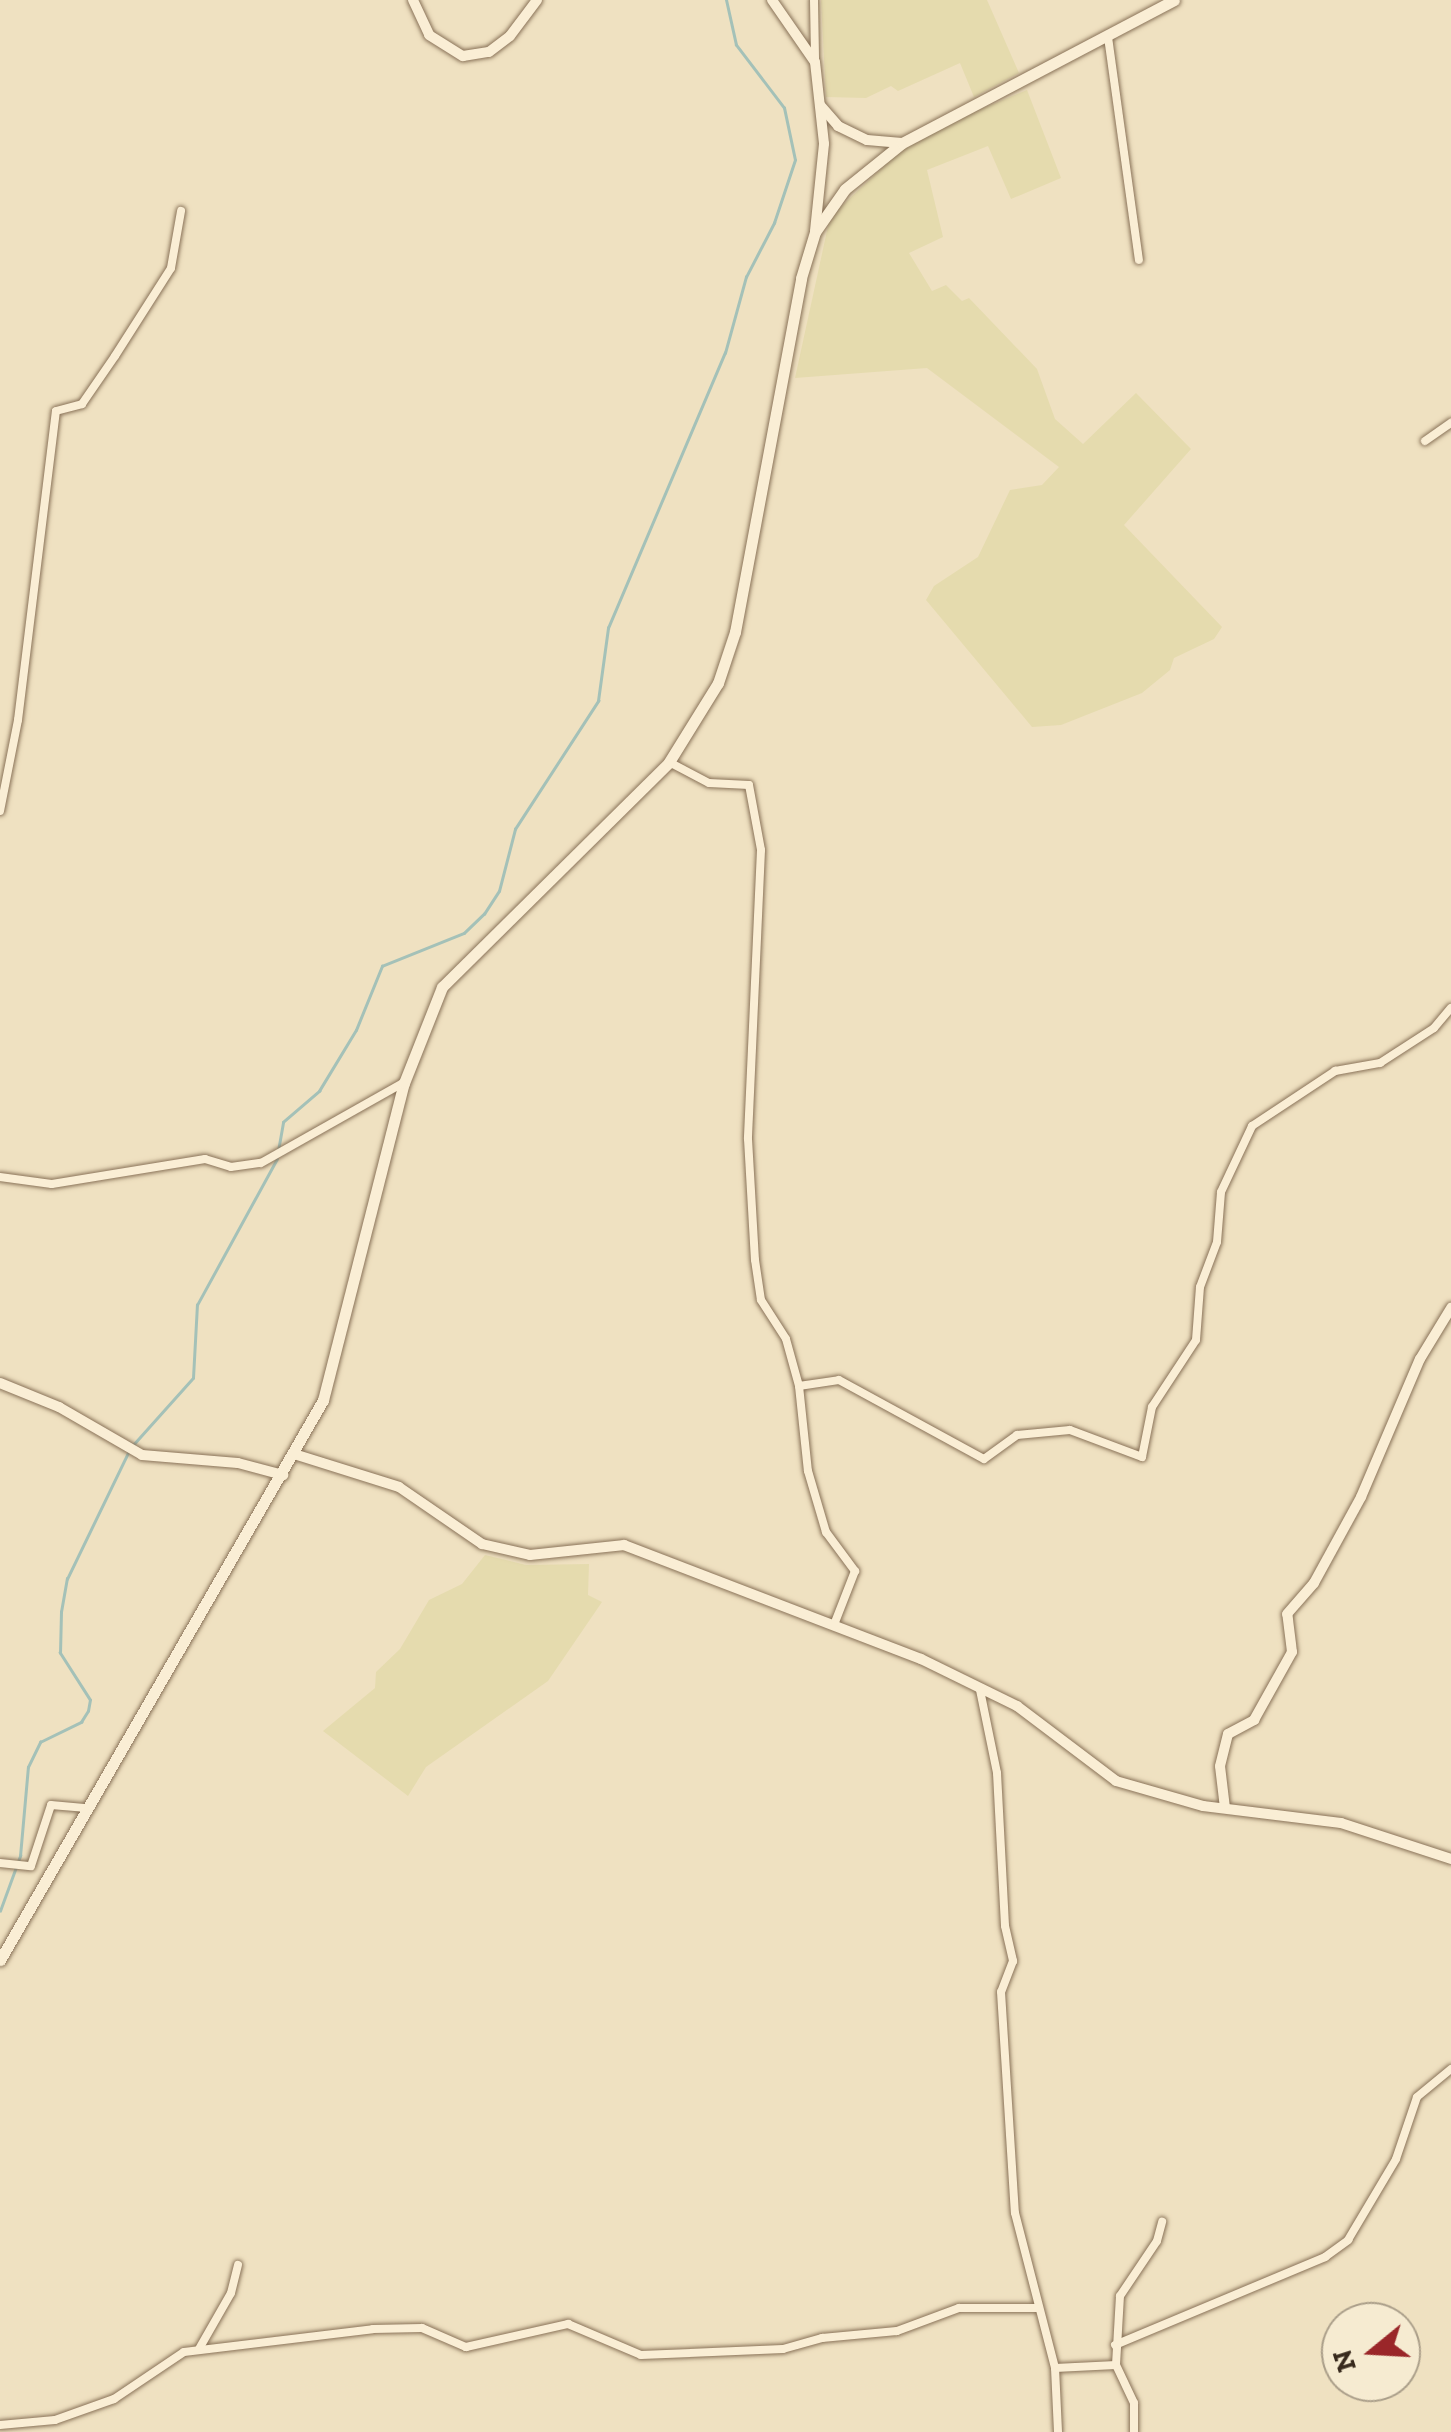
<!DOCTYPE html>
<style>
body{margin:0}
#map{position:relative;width:1451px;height:2432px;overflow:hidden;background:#efe1c1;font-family:"Zilla Slab",serif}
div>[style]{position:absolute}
.farmland>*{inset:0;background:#e5dbae}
.stream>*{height:2.5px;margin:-1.25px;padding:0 1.25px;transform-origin:1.25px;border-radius:1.25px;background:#a4c1b8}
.roads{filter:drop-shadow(0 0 2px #897258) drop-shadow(0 0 2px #897258)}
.minor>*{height:8px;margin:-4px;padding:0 4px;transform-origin:4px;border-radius:4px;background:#faeed5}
.tertiary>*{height:10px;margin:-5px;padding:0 5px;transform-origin:5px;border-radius:5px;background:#faeed5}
.secondary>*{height:11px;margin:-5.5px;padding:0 5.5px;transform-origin:5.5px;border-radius:5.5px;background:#faeed5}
span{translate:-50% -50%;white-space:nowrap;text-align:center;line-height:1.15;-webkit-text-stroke:10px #f6ebd1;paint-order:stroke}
.north{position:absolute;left:1321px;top:2302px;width:100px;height:100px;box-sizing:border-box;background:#f6ebd1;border:2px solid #aa9e89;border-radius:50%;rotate:252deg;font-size:28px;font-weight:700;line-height:40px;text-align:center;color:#382a1d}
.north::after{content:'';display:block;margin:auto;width:35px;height:45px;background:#9a2629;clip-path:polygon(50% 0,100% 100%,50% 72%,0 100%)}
</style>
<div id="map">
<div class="farmland">
<div style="clip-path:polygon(821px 0,987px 0,1019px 73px,974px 97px,960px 63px,898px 91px,891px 86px,866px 98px,826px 97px)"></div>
<div style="clip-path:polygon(1027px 90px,1061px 178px,1011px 199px,988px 146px,927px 170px,943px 237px,909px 253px,932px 291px,946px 285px,962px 301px,969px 298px,1037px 369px,1055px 419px,1083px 444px,1136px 393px,1191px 449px,1124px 525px,1222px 627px,1214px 639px,1174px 658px,1170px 670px,1142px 693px,1061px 725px,1032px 727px,926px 600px,934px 586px,978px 557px,1010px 490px,1042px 485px,1059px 467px,927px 368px,795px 378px,830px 217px,917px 135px)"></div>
<div style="clip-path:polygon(485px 1555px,526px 1565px,589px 1564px,588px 1595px,602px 1602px,548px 1681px,426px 1767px,408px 1796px,323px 1731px,375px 1688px,376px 1672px,400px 1649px,429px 1600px,462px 1584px)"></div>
</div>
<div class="stream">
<div style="left:278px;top:1151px;width:29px;rotate:-80deg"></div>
<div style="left:283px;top:1122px;width:48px;rotate:-40.7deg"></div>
<div style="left:319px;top:1091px;width:71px;rotate:-58.8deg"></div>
<div style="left:356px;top:1030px;width:69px;rotate:-67.9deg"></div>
<div style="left:382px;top:966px;width:88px;rotate:-21.9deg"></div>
<div style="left:464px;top:933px;width:28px;rotate:-44deg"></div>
<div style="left:484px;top:914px;width:27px;rotate:-57deg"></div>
<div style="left:499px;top:891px;width:64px;rotate:-75.5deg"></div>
<div style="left:515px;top:829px;width:153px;rotate:-57deg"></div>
<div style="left:598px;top:701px;width:74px;rotate:-82.2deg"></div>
<div style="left:608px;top:628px;width:299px;rotate:-67deg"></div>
<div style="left:725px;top:353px;width:79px;rotate:-74.6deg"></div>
<div style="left:746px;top:277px;width:61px;rotate:-62.6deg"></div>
<div style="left:774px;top:223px;width:66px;rotate:-71.6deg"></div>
<div style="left:795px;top:160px;width:53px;rotate:-101.9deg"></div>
<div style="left:784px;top:108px;width:79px;rotate:-127.3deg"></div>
<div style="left:736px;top:45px;width:46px;rotate:-102.5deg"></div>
<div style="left:132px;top:1446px;width:91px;rotate:-48.1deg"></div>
<div style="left:193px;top:1378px;width:73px;rotate:-86.9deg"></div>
<div style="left:197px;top:1305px;width:166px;rotate:-61.3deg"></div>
<div style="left:0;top:1911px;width:59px;rotate:-70deg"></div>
<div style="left:20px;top:1856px;width:89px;rotate:-84.9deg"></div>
<div style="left:28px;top:1767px;width:28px;rotate:-64deg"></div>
<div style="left:40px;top:1742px;width:46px;rotate:-26deg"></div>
<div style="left:81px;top:1722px;width:13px;rotate:-58deg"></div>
<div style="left:88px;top:1711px;width:11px;rotate:-80deg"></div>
<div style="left:90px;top:1700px;width:56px;rotate:-122.6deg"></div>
<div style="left:60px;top:1653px;width:41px;rotate:-88.6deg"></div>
<div style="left:61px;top:1612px;width:34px;rotate:-80deg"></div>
<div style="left:67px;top:1579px;width:140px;rotate:-64.2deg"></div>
</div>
<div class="roads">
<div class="minor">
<div style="left:814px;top:0;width:60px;rotate:89deg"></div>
<div style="left:1108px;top:37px;width:225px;rotate:82.1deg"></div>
<div style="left:1425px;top:441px;width:32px;rotate:-35deg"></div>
<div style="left:669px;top:762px;width:45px;rotate:27.7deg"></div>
<div style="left:709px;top:783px;width:40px;rotate:2.9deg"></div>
<div style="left:749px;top:785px;width:66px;rotate:79.5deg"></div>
<div style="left:761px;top:850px;width:289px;rotate:92.6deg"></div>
<div style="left:748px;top:1139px;width:121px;rotate:86.7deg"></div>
<div style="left:755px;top:1260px;width:40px;rotate:81.5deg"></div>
<div style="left:761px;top:1300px;width:46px;rotate:57.3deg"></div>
<div style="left:786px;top:1339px;width:49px;rotate:74.5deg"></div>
<div style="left:799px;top:1386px;width:85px;rotate:84deg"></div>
<div style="left:808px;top:1471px;width:64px;rotate:73.6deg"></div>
<div style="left:826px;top:1532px;width:49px;rotate:53.4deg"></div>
<div style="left:855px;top:1571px;width:58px;rotate:111.3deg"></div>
<div style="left:0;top:811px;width:93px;rotate:-78.8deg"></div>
<div style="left:18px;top:720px;width:311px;rotate:-83deg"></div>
<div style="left:56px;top:411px;width:27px;rotate:-15deg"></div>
<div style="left:82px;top:404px;width:58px;rotate:-55.5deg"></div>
<div style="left:115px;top:356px;width:104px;rotate:-57.5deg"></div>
<div style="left:171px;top:268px;width:58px;rotate:-80deg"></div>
<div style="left:0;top:1177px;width:52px;rotate:7.7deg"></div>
<div style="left:52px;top:1184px;width:155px;rotate:-9.3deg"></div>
<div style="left:205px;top:1159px;width:27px;rotate:17deg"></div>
<div style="left:231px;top:1167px;width:30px;rotate:-8deg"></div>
<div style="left:261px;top:1163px;width:163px;rotate:-29.4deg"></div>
<div style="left:799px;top:1386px;width:40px;rotate:-8.5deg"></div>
<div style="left:839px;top:1380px;width:165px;rotate:28.6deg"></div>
<div style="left:984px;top:1459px;width:41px;rotate:-36deg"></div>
<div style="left:1017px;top:1435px;width:53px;rotate:-5.4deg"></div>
<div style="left:1070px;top:1430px;width:77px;rotate:20.6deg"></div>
<div style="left:1142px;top:1457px;width:51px;rotate:-78.7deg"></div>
<div style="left:1152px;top:1407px;width:80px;rotate:-56.7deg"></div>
<div style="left:1196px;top:1340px;width:53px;rotate:-85.7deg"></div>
<div style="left:1200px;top:1287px;width:48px;rotate:-69.3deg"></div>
<div style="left:1217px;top:1242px;width:50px;rotate:-85.4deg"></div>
<div style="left:1221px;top:1192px;width:73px;rotate:-64.8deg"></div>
<div style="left:1252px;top:1126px;width:100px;rotate:-33.5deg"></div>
<div style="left:1335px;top:1071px;width:46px;rotate:-10.1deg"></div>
<div style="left:1380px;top:1063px;width:64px;rotate:-32.9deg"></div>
<div style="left:1434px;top:1028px;width:26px;rotate:-50deg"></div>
<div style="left:980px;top:1690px;width:85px;rotate:78.4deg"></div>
<div style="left:997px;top:1773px;width:153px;rotate:87deg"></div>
<div style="left:1005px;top:1926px;width:36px;rotate:77deg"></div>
<div style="left:1013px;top:1961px;width:33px;rotate:111deg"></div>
<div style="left:1001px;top:1992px;width:221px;rotate:86.4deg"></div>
<div style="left:1015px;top:2213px;width:160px;rotate:75.5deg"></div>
<div style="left:1055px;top:2368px;width:64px;rotate:87.3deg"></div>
<div style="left:0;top:1863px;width:31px;rotate:6deg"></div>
<div style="left:31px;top:1866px;width:64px;rotate:-71.8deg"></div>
<div style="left:51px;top:1805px;width:36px;rotate:5deg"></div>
<div style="left:1115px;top:2345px;width:228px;rotate:-22.7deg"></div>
<div style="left:1325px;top:2257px;width:29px;rotate:-36deg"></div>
<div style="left:1348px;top:2240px;width:94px;rotate:-59.3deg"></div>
<div style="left:1396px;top:2159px;width:65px;rotate:-71.3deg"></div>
<div style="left:1417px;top:2097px;width:44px;rotate:-39.5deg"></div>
<div style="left:199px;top:2349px;width:64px;rotate:-60.3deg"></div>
<div style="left:231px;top:2293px;width:29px;rotate:-76deg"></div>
<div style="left:1055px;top:2368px;width:61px;rotate:-2.8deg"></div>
<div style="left:0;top:2425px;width:55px;rotate:-5.2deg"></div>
<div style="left:55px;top:2420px;width:63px;rotate:-19.6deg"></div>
<div style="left:114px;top:2399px;width:84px;rotate:-33.9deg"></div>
<div style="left:184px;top:2352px;width:190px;rotate:-6.9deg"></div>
<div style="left:373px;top:2329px;width:49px;rotate:-1.2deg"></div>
<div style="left:422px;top:2328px;width:48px;rotate:23.4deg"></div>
<div style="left:466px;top:2347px;width:105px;rotate:-12.7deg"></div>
<div style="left:568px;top:2324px;width:79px;rotate:23deg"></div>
<div style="left:641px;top:2355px;width:142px;rotate:-2.4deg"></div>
<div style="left:783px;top:2349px;width:41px;rotate:-15.8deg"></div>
<div style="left:822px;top:2338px;width:75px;rotate:-5.3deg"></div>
<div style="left:897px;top:2331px;width:66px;rotate:-20.4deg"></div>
<div style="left:959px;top:2308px;width:80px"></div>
<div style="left:1134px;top:2432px;width:29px;rotate:-90deg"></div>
<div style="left:1134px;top:2403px;width:42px;rotate:-115.3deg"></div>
<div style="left:1116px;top:2365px;width:69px;rotate:-86.7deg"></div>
<div style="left:1120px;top:2296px;width:66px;rotate:-56.1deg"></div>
<div style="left:1157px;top:2241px;width:20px;rotate:-75deg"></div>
</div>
<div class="tertiary">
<div style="left:413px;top:0;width:38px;rotate:65deg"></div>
<div style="left:429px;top:35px;width:40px;rotate:32deg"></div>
<div style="left:463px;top:56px;width:26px;rotate:-9deg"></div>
<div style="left:489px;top:52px;width:26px;rotate:-37deg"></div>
<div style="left:510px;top:36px;width:45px;rotate:-53.1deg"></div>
<div style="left:772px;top:0;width:75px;rotate:55.3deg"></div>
<div style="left:815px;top:62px;width:82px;rotate:83.7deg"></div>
<div style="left:824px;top:144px;width:87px;rotate:95.9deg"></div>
<div style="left:820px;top:105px;width:28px;rotate:49deg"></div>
<div style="left:838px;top:126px;width:32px;rotate:26deg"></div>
<div style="left:867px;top:140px;width:35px;rotate:5deg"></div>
<div style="left:0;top:1383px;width:64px;rotate:22.1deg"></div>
<div style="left:59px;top:1407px;width:96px;rotate:30deg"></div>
<div style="left:142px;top:1455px;width:96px;rotate:4.8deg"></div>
<div style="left:238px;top:1463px;width:47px;rotate:14.9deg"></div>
<div style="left:294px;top:1454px;width:110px;rotate:17.4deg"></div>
<div style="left:399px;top:1487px;width:101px;rotate:34.5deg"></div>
<div style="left:482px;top:1544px;width:49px;rotate:12.9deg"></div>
<div style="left:530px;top:1555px;width:95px;rotate:-6.1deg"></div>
<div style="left:624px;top:1545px;width:318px;rotate:21deg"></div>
<div style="left:921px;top:1659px;width:107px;rotate:26.1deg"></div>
<div style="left:1017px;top:1706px;width:124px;rotate:37.1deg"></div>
<div style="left:1116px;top:1781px;width:91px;rotate:16deg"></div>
<div style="left:1203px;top:1806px;width:139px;rotate:7deg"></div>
<div style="left:1341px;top:1823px;width:116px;rotate:18.1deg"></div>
<div style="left:1225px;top:1808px;width:42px;rotate:-96.8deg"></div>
<div style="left:1220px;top:1766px;width:33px;rotate:-76deg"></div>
<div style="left:1228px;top:1734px;width:30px;rotate:-28deg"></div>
<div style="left:1254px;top:1720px;width:78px;rotate:-60.8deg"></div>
<div style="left:1292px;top:1652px;width:38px;rotate:-97deg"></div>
<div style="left:1287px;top:1614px;width:41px;rotate:-48.9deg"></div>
<div style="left:1314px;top:1583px;width:98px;rotate:-61.3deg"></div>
<div style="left:1361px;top:1497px;width:150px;rotate:-66.9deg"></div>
<div style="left:1420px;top:1359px;width:60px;rotate:-58.7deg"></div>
</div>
<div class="secondary">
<div style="left:0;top:1960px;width:646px;rotate:-60.02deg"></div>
<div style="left:323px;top:1400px;width:327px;rotate:-75.7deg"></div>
<div style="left:404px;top:1083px;width:103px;rotate:-68.4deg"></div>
<div style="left:442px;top:987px;width:320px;rotate:-44.7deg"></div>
<div style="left:669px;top:762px;width:93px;rotate:-58.2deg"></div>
<div style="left:718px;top:683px;width:54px;rotate:-71.6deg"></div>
<div style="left:735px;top:632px;width:360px;rotate:-79.4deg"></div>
<div style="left:801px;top:278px;width:48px;rotate:-73.1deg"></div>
<div style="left:815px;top:232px;width:52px;rotate:-55.1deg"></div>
<div style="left:845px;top:189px;width:73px;rotate:-38.9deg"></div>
<div style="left:902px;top:143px;width:307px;rotate:-27.7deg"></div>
</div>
</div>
<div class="north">N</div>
</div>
